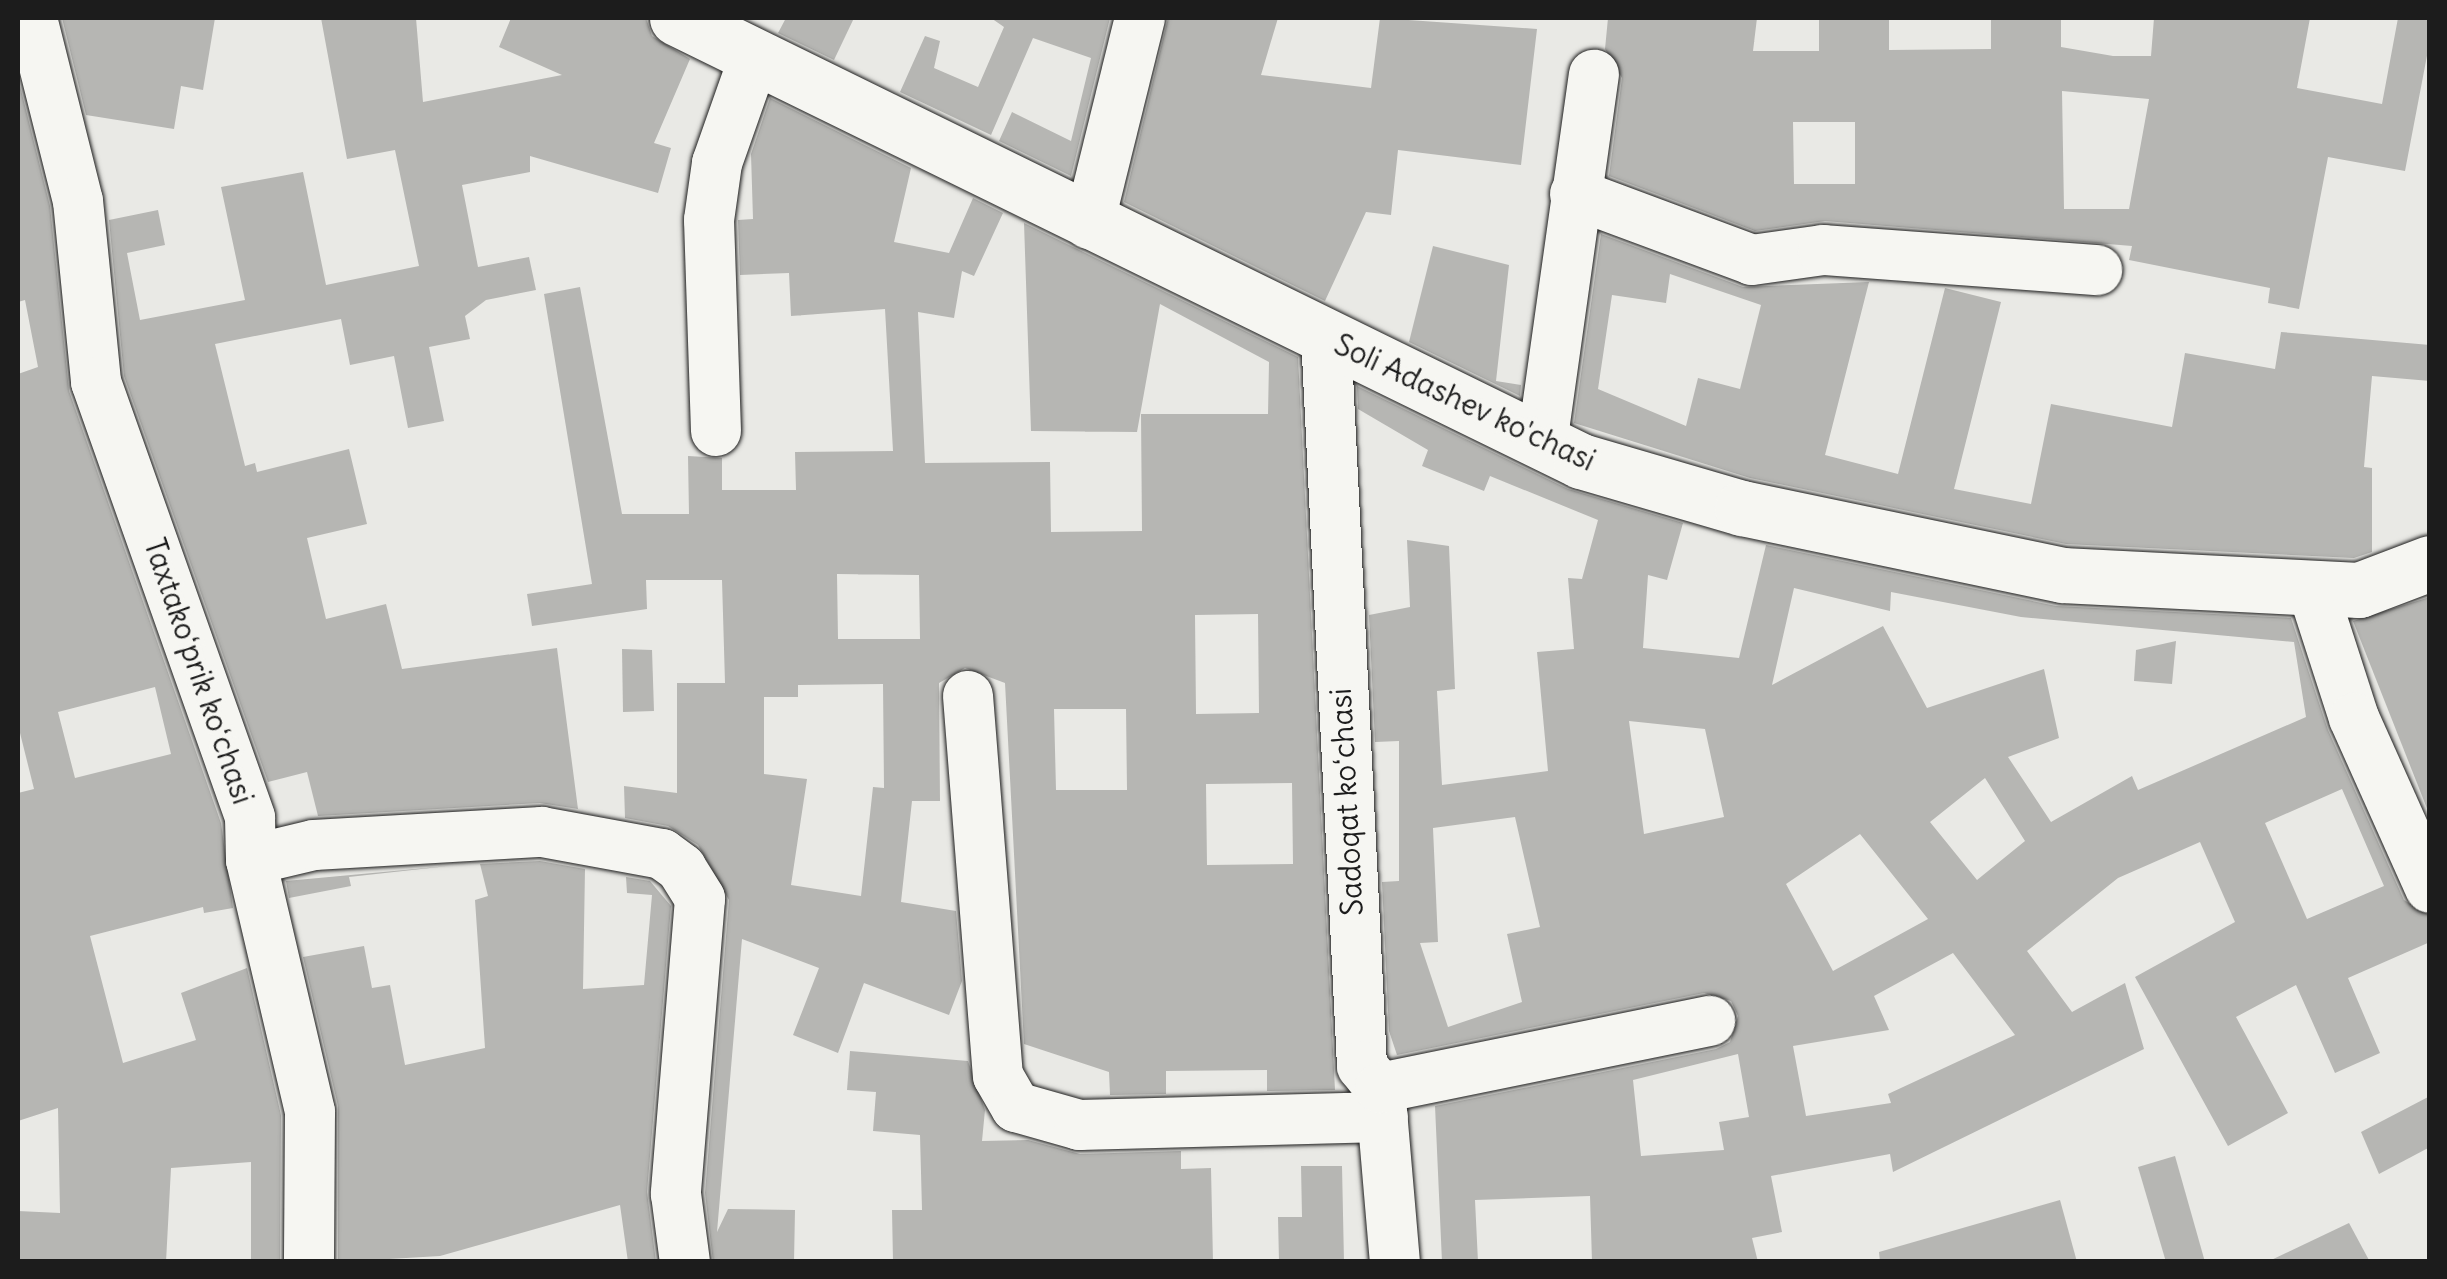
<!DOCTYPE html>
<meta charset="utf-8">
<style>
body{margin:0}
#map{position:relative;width:2447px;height:1279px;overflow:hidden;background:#e9e9e5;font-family:Delius,sans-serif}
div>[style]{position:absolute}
.building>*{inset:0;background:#b6b6b3}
.roads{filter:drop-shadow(0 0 2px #1c1c1c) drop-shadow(0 0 2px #1c1c1c)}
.street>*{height:50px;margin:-25px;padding:0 25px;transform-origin:25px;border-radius:25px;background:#f6f6f2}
.secondary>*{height:55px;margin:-27.5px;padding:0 27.5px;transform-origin:27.5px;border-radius:27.5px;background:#f6f6f2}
span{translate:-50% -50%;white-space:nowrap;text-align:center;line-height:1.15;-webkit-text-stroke:9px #f6f6f2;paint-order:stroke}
.street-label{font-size:30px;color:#1c1c1c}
.frame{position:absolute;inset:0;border:20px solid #1c1c1c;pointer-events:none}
</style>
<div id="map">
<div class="building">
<div style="clip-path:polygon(62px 18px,215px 18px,203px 90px,181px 86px,174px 129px,86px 115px)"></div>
<div style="clip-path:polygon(321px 18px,416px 18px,423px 102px,562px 75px,499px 47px,511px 18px,646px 18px,652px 36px,690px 59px,654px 143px,671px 148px,658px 193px,530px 156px,530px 172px,462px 185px,478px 267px,529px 257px,536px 290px,486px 300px,465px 316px,470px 339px,429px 347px,444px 421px,408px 428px,394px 356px,350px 365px,341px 319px,215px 344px,245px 466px,255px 463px,257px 472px,349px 449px,367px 524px,307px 538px,326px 619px,386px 604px,402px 669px,557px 648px,578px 809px,540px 803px,318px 816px,307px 772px,268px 782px,124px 376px,109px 220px,158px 210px,165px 245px,127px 253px,140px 320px,245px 300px,221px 187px,303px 172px,326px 285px,419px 266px,395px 150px,347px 159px)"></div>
<div style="clip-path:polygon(786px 18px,854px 18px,834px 60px,778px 33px)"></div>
<div style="clip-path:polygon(991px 18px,1110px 18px,1071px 176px,999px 141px,1012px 112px,1071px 141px,1091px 58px,1033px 38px,991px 135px,900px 92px,925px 36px,940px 41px,934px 68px,978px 87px,1004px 27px)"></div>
<div style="clip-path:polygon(1168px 18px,1278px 18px,1261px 75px,1371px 88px,1380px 18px,1537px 29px,1521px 165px,1398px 150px,1391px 215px,1366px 212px,1325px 301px,1124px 202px)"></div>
<div style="clip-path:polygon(evenodd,1608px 18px,1757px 18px,1753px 51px,1819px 51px,1819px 18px,1889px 18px,1889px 50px,1991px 49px,1991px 18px,2061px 18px,2061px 47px,2113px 56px,2151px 56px,2154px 18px,2310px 18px,2297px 88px,2382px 104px,2398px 18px,2430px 18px,2430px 40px,2405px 171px,2328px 157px,2299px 309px,2268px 303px,2270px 288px,2129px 260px,2132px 246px,1825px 221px,1755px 231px,1609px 176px,1622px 78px,1605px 49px,1608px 18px,2062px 91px,2149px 99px,2129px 209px,2064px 209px,2062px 91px,1608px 18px,1793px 122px,1855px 122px,1855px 184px,1794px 184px,1793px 122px)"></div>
<div style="clip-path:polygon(evenodd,18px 78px,50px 206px,69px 391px,221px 823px,233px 908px,204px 913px,203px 907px,90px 936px,123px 1063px,196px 1040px,181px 993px,247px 968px,281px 1115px,280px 1262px,251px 1262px,251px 1162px,171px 1168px,166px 1262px,18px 1262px,18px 1211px,60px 1213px,58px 1108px,18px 1121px,18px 793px,34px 789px,18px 725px,18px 374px,38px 367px,25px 300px,18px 302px,18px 78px,155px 687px,171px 754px,75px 778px,58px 712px,155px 687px)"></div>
<div style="clip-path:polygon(evenodd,770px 98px,911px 168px,894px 242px,949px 253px,973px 198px,1003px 213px,974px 276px,962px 271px,954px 318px,918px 312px,925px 463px,1050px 462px,1051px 532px,1142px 531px,1141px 414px,1268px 414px,1269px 362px,1160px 304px,1137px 432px,1031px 431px,1024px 223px,1298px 357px,1335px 1090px,1267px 1091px,1267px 1070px,1166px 1071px,1166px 1094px,1110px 1095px,1109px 1072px,1024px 1044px,1005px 683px,965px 668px,939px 683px,940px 801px,912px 801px,901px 902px,956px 911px,962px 981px,949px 1015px,864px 983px,838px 1053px,793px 1035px,819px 968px,742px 939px,717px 1232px,728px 1209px,795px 1210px,794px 1262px,713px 1262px,705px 1193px,729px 900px,698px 845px,668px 826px,625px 818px,624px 786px,677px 793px,677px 683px,725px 683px,722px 580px,646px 580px,647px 609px,532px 626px,527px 594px,592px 584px,544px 294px,580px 287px,622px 514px,689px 514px,688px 456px,722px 458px,722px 490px,796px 490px,795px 452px,893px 451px,885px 309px,791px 316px,789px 273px,740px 275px,738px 220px,753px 219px,751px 154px,770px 98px,837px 574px,919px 575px,920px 639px,838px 639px,837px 574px,770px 98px,1258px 614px,1259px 713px,1196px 714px,1195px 615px,1258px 614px,770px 98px,883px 684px,884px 788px,873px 787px,861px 896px,791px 885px,807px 779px,764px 774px,764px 697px,798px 697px,798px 685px,883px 684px,770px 98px,1054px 709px,1126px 709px,1127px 790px,1056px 790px,1054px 709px,770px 98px,1292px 783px,1293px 864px,1207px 865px,1206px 784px,1292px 783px)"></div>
<div style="clip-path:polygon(evenodd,1601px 234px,1743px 287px,1869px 282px,1825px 455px,1898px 474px,1945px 288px,2001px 302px,1954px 489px,2031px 504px,2051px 404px,2172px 427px,2185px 353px,2275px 369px,2281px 332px,2430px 345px,2430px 381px,2372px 376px,2364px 467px,2372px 468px,2372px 552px,2354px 558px,2066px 544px,1750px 478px,1574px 423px,1601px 234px,1670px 274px,1761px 305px,1740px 389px,1698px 378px,1686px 426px,1598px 389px,1612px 295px,1666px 303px,1670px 274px)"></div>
<div style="clip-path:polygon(1433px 246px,1509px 265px,1496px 381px,1521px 385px,1520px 396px,1409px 342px)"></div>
<div style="clip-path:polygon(evenodd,1357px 386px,1568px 489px,1683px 523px,1667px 580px,1648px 575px,1643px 648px,1739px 658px,1766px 545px,2056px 606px,2291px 618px,2328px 730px,2404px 900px,2430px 916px,2430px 942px,2348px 978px,2380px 1053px,2335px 1073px,2296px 985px,2236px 1017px,2288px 1113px,2228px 1146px,2135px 977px,2235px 922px,2200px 842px,2118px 878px,2027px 951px,2072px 1012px,2125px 983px,2144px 1049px,1893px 1172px,1890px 1154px,1771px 1176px,1782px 1232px,1752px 1238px,1758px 1262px,1592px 1262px,1590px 1196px,1475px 1200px,1478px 1262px,1442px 1262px,1435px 1106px,1716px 1049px,1730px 1042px,1738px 1016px,1731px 1001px,1704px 993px,1397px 1055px,1389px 1031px,1382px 882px,1399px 881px,1399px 741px,1375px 742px,1369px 615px,1410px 607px,1407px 540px,1449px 546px,1455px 689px,1437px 691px,1442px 785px,1548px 771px,1537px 652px,1574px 649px,1568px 578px,1582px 579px,1598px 520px,1490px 476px,1484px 491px,1422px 466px,1428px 450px,1358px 409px,1357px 386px,1794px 588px,1890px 611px,1891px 592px,2021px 617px,2294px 642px,2306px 717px,2138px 790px,2132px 776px,2051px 822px,2008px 757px,2059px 738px,2044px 669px,1927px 708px,1883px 626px,1772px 685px,1794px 588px,1357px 386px,1629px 721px,1705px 729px,1724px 817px,1644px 834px,1629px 721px,1357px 386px,1985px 778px,2025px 841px,1977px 880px,1930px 822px,1985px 778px,1357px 386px,2342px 789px,2384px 886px,2307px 919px,2265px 823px,2342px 789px,1357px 386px,1515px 817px,1540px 927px,1507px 934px,1522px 1002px,1448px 1027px,1420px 943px,1438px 942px,1433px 828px,1515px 817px,1357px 386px,1860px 834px,1928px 919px,1833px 971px,1786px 884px,1860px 834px,1357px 386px,1953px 953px,2015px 1035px,1888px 1094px,1891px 1103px,1806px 1116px,1793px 1046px,1889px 1030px,1874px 996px,1953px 953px,1357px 386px,1738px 1054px,1749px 1117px,1719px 1122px,1724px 1150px,1641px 1156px,1633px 1080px,1738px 1054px)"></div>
<div style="clip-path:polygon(2430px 597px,2430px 816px,2353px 621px)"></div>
<div style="clip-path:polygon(2176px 641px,2172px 684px,2134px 681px,2136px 650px)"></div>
<div style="clip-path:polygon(622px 649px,652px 650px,654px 711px,623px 712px)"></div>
<div style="clip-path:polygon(540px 861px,585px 869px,583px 989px,644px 985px,652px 895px,627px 893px,626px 877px,650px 881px,671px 906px,647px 1192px,656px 1262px,628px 1262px,620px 1205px,440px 1256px,338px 1262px,338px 1106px,303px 957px,364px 946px,372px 988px,390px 985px,405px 1065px,485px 1048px,475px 900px,488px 896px,480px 864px)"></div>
<div style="clip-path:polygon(448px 866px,349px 877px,351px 886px,289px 898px,286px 881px)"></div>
<div style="clip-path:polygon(850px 1051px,968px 1061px,985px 1110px,982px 1141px,1028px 1140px,1080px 1154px,1181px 1151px,1181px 1169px,1211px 1168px,1213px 1262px,893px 1262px,892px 1210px,922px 1210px,920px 1135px,873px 1131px,876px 1092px,847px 1090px)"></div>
<div style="clip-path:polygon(2430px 1096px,2430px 1147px,2379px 1174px,2361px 1132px)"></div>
<div style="clip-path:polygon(2175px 1156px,2205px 1262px,2166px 1262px,2138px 1167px)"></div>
<div style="clip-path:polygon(1301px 1166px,1342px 1166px,1344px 1262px,1279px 1262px,1278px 1217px,1302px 1217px)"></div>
<div style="clip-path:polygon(2060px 1200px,2077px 1262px,1880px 1262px,1879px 1252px)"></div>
<div style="clip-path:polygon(2349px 1223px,2370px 1262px,2267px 1262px)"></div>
</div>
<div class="roads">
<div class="street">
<div style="left:32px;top:18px;width:189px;rotate:75.9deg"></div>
<div style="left:78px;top:201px;width:182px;rotate:84.3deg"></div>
<div style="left:96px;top:382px;width:462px;rotate:70.5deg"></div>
<div style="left:250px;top:818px;width:42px;rotate:88.6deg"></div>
<div style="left:251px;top:860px;width:65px;rotate:-13.4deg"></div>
<div style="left:314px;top:845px;width:228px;rotate:-3.3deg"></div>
<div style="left:542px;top:832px;width:122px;rotate:10.4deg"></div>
<div style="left:662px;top:854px;width:24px;rotate:36deg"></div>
<div style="left:681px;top:868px;width:36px;rotate:58deg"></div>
<div style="left:700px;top:899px;width:296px;rotate:94.7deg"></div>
<div style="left:676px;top:1194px;width:69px;rotate:82.5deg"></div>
<div style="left:1575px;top:194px;width:189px;rotate:20.4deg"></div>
<div style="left:1752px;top:260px;width:72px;rotate:-8deg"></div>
<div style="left:1823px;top:250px;width:275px;rotate:4.2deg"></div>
<div style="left:1089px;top:224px;width:212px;rotate:-76.1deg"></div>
<div style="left:1326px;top:335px;width:732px;rotate:87.18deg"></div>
<div style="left:1362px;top:1066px;width:28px;rotate:51deg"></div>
<div style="left:1380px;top:1088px;width:175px;rotate:85.1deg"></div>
<div style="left:716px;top:431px;width:211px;rotate:-91.9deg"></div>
<div style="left:709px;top:220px;width:58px;rotate:-82deg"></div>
<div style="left:717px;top:163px;width:114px;rotate:-70.6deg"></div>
<div style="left:1542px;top:444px;width:373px;rotate:-82deg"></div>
<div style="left:2313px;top:591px;width:133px;rotate:72.1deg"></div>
<div style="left:2354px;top:718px;width:186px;rotate:65.9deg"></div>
<div style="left:968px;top:696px;width:381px;rotate:85.5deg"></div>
<div style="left:998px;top:1076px;width:36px;rotate:60deg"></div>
<div style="left:1016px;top:1107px;width:66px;rotate:15.9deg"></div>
<div style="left:1079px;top:1125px;width:304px;rotate:-1.5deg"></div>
<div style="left:251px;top:860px;width:259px;rotate:76.8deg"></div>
<div style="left:310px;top:1112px;width:150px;rotate:90.4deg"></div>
<div style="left:1380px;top:1088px;width:337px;rotate:-11.5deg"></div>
</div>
<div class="secondary">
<div style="left:677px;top:18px;width:1007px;rotate:26.11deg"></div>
<div style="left:1581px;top:461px;width:168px;rotate:16.3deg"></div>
<div style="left:1742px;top:508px;width:327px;rotate:11.8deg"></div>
<div style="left:2062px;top:575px;width:297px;rotate:2.9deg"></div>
<div style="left:2359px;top:590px;width:76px;rotate:-20.8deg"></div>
</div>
</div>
<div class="street-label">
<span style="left:1465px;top:402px;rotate:25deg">Soli Adashev ko'chasi</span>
<span style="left:199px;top:671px;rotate:71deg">Taxtakoʻprik koʻchasi</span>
<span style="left:1346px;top:802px;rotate:-93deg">Sadoqat koʻchasi</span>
</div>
<div class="frame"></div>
</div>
